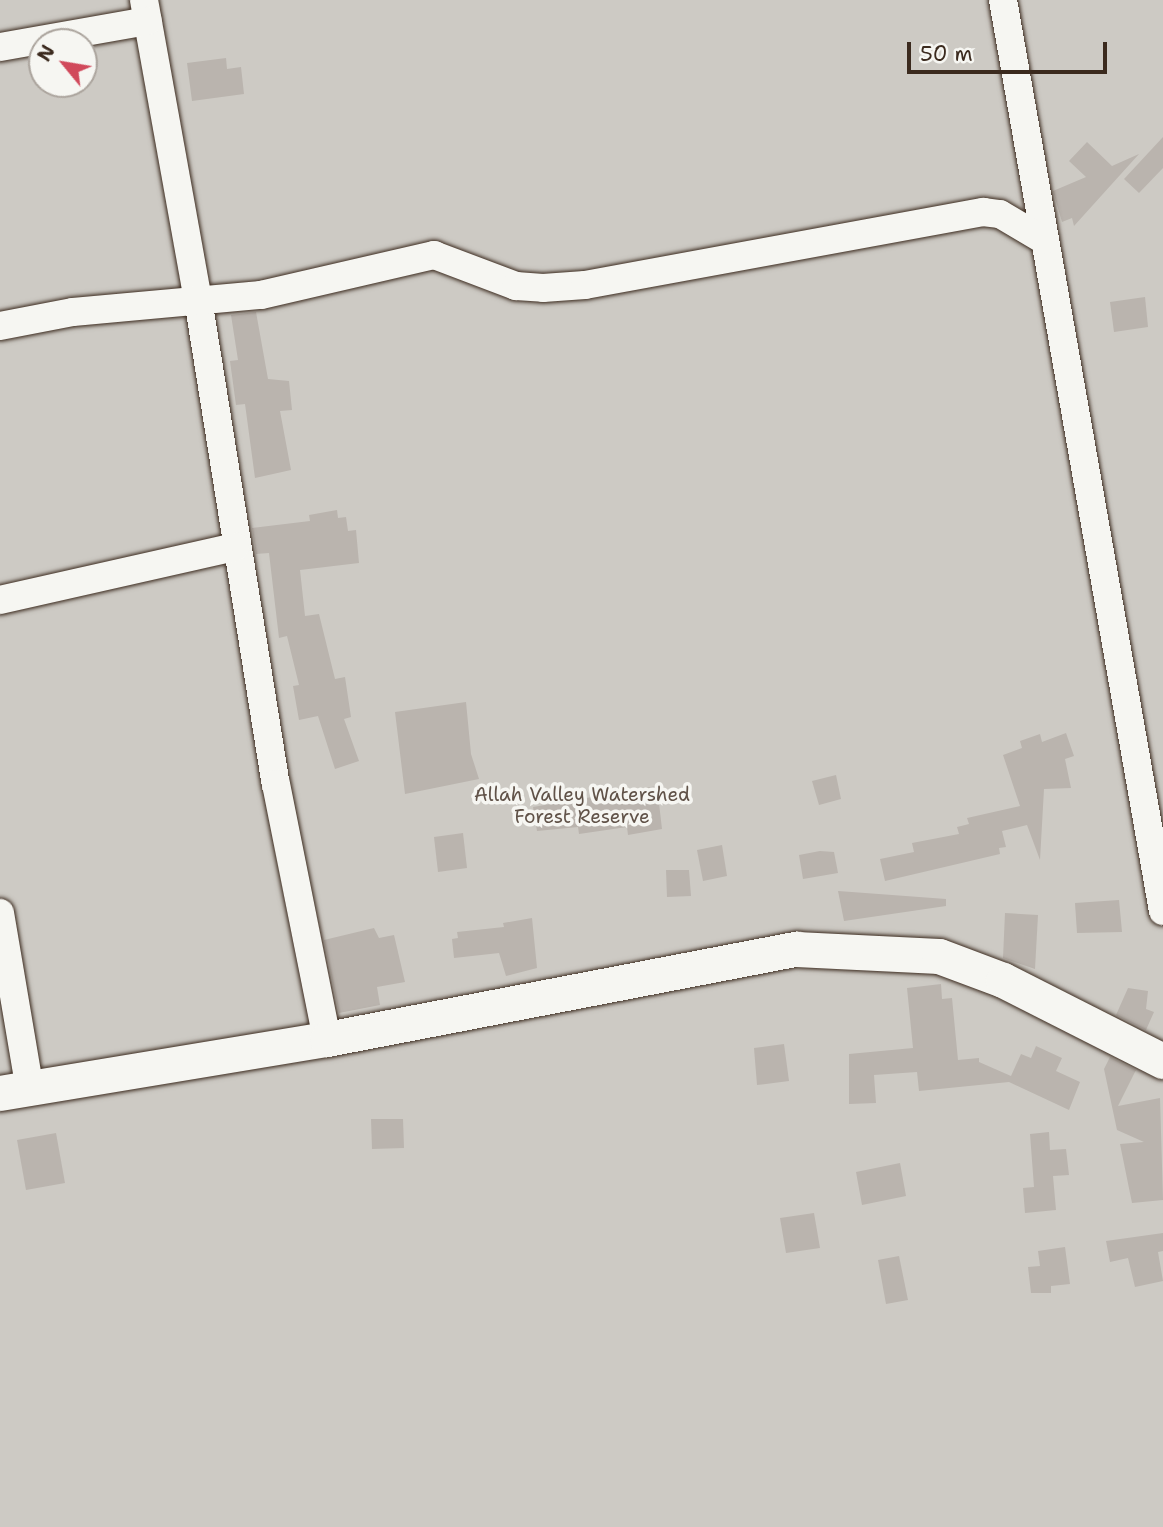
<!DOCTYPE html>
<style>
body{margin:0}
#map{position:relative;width:1163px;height:1527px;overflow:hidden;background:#ebeae5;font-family:"Shantell Sans",sans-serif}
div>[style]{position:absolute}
.green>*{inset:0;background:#cdcac4}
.building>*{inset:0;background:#bab4ae}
.roads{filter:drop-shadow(0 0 2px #3b2a1e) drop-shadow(0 0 2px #3b2a1e)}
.minor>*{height:28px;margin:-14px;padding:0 14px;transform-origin:14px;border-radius:14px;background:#f6f6f2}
.tertiary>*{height:35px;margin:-17.5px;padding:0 17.5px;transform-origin:17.5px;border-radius:17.5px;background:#f6f6f2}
span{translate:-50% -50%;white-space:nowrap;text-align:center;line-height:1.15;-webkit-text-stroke:7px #f6f6f2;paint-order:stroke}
.park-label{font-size:19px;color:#605248}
.north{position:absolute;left:28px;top:28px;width:70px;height:70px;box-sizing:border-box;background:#f6f6f2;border:2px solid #aba49d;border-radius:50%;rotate:300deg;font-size:19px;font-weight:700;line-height:28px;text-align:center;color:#3b2a1e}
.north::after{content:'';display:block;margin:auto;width:24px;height:32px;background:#d1495b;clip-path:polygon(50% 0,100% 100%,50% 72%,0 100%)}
.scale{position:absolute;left:907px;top:42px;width:200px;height:32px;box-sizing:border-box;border:4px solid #3b2a1e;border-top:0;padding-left:9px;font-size:21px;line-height:24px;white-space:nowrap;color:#3b2a1e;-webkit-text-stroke:5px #f6f6f2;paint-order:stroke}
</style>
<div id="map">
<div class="green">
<div style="clip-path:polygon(evenodd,0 0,1163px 0,1163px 1527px,0 1527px,0 0,42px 42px,84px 42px,84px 84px,42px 84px,42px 42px)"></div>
</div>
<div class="building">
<div style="clip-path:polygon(226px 58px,227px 69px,241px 67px,244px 94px,192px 101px,187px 63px)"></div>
<div style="clip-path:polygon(1163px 137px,1163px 168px,1139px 193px,1124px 179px)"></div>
<div style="clip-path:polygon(1087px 142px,1112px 166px,1139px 154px,1074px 226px,1072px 218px,1062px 222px,1053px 191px,1086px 177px,1069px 161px)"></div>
<div style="clip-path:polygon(1145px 297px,1148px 327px,1114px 332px,1110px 302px)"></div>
<div style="clip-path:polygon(256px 312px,268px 379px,289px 381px,292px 410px,280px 411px,291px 470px,255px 478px,245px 404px,236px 405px,230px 361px,238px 360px,231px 315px)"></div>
<div style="clip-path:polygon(337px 510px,338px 518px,346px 517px,348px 531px,356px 530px,359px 563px,300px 570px,305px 616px,319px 614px,335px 679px,345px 677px,351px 717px,344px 719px,359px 761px,335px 769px,318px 716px,299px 720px,293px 686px,299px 685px,287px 636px,279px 638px,269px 553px,256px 554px,252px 528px,310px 521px,309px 515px)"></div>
<div style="clip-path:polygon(466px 702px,471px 754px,479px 779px,405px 794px,395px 712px)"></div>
<div style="clip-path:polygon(1066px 733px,1074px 756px,1065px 759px,1071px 788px,1044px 789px,1040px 860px,1027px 825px,1002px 831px,1006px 847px,999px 848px,1000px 854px,885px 881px,880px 859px,914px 852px,912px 843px,959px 834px,957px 827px,969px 824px,967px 818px,1020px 806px,1003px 755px,1022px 748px,1020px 741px,1040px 734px,1042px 742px)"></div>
<div style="clip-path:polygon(836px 775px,841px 799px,819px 805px,812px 781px)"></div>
<div style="clip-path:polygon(657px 786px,662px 829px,628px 835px,627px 827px,579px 834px,578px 827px,537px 831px,533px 807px)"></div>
<div style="clip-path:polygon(463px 833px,467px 868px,438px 872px,434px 837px)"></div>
<div style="clip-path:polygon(722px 845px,727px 876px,703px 881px,697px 850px)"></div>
<div style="clip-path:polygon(820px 851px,834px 852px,838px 873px,803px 879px,799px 855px)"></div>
<div style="clip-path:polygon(666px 870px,689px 870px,691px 896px,667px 897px)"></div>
<div style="clip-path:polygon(838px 891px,946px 899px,946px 906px,844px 921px)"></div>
<div style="clip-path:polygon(1119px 900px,1122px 932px,1077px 933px,1075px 903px)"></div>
<div style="clip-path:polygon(1005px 913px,1038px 915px,1035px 969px,1003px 958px)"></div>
<div style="clip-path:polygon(532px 918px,537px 968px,506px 976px,499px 953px,454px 958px,452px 939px,458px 938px,457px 932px,504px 927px,503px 923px)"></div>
<div style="clip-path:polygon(374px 928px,379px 938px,394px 935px,405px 982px,377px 987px,380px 1005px,339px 1013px,324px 940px)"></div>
<div style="clip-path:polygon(941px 984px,942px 999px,952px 998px,958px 1060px,979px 1058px,979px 1062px,1011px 1076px,1021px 1054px,1031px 1058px,1036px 1046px,1062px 1058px,1056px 1071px,1080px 1082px,1069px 1110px,1009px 1082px,919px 1091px,917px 1072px,874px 1075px,876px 1103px,849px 1104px,849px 1054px,913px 1048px,907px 988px)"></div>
<div style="clip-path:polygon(1128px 988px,1148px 991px,1146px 1009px,1154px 1012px,1146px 1030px,1116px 1015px)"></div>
<div style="clip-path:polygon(784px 1044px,789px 1081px,757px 1085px,754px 1048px)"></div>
<div style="clip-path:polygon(1110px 1057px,1136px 1070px,1118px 1106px,1160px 1098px,1163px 1200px,1132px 1203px,1120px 1144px,1144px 1142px,1117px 1130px,1104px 1069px)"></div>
<div style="clip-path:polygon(371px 1119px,403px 1119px,404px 1148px,372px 1149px)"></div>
<div style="clip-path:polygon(1049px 1132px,1050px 1150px,1066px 1149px,1069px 1175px,1053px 1176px,1056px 1210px,1025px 1213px,1023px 1188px,1034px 1187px,1030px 1134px)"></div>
<div style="clip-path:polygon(56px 1133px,65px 1183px,26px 1190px,17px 1140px)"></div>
<div style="clip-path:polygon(900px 1163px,906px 1196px,862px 1205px,856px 1172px)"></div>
<div style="clip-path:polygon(814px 1213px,820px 1248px,786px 1253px,780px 1218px)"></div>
<div style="clip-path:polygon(1163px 1233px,1163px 1251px,1158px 1252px,1163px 1281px,1135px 1287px,1128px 1258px,1110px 1262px,1106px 1241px)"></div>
<div style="clip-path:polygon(1065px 1247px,1070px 1284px,1051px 1286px,1051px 1293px,1031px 1293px,1028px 1267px,1040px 1266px,1038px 1251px)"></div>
<div style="clip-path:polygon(899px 1256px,908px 1300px,886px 1304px,878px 1260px)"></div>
</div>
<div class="roads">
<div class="minor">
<div style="left:144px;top:0;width:304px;rotate:79.8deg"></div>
<div style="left:198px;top:299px;width:491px;rotate:80.9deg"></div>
<div style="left:276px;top:784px;width:260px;rotate:78.7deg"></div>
<div style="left:1003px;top:0;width:925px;rotate:80.04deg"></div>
<div style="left:0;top:47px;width:150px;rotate:-10deg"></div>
<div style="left:0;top:326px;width:74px;rotate:-10.9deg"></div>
<div style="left:73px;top:312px;width:189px;rotate:-5.2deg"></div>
<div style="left:261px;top:295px;width:178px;rotate:-13deg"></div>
<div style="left:434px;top:255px;width:88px;rotate:20.7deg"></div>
<div style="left:516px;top:286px;width:27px;rotate:4deg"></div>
<div style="left:543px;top:288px;width:42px;rotate:-4.1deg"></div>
<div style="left:585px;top:285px;width:405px;rotate:-10.4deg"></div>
<div style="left:983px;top:212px;width:17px;rotate:7deg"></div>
<div style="left:1000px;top:214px;width:51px;rotate:30.6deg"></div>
<div style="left:0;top:600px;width:241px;rotate:-12.7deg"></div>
<div style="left:0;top:913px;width:180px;rotate:80.4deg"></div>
</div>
<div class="tertiary">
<div style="left:0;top:1093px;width:331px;rotate:-9.4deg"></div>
<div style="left:327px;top:1039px;width:478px;rotate:-10.9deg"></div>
<div style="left:796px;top:949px;width:143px;rotate:2.8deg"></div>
<div style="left:939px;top:956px;width:68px;rotate:20.6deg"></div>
<div style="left:1003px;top:980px;width:179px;rotate:26.9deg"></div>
</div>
</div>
<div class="park-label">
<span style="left:582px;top:806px">Allah Valley Watershed<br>Forest Reserve</span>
</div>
<div class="north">N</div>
<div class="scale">50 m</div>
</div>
